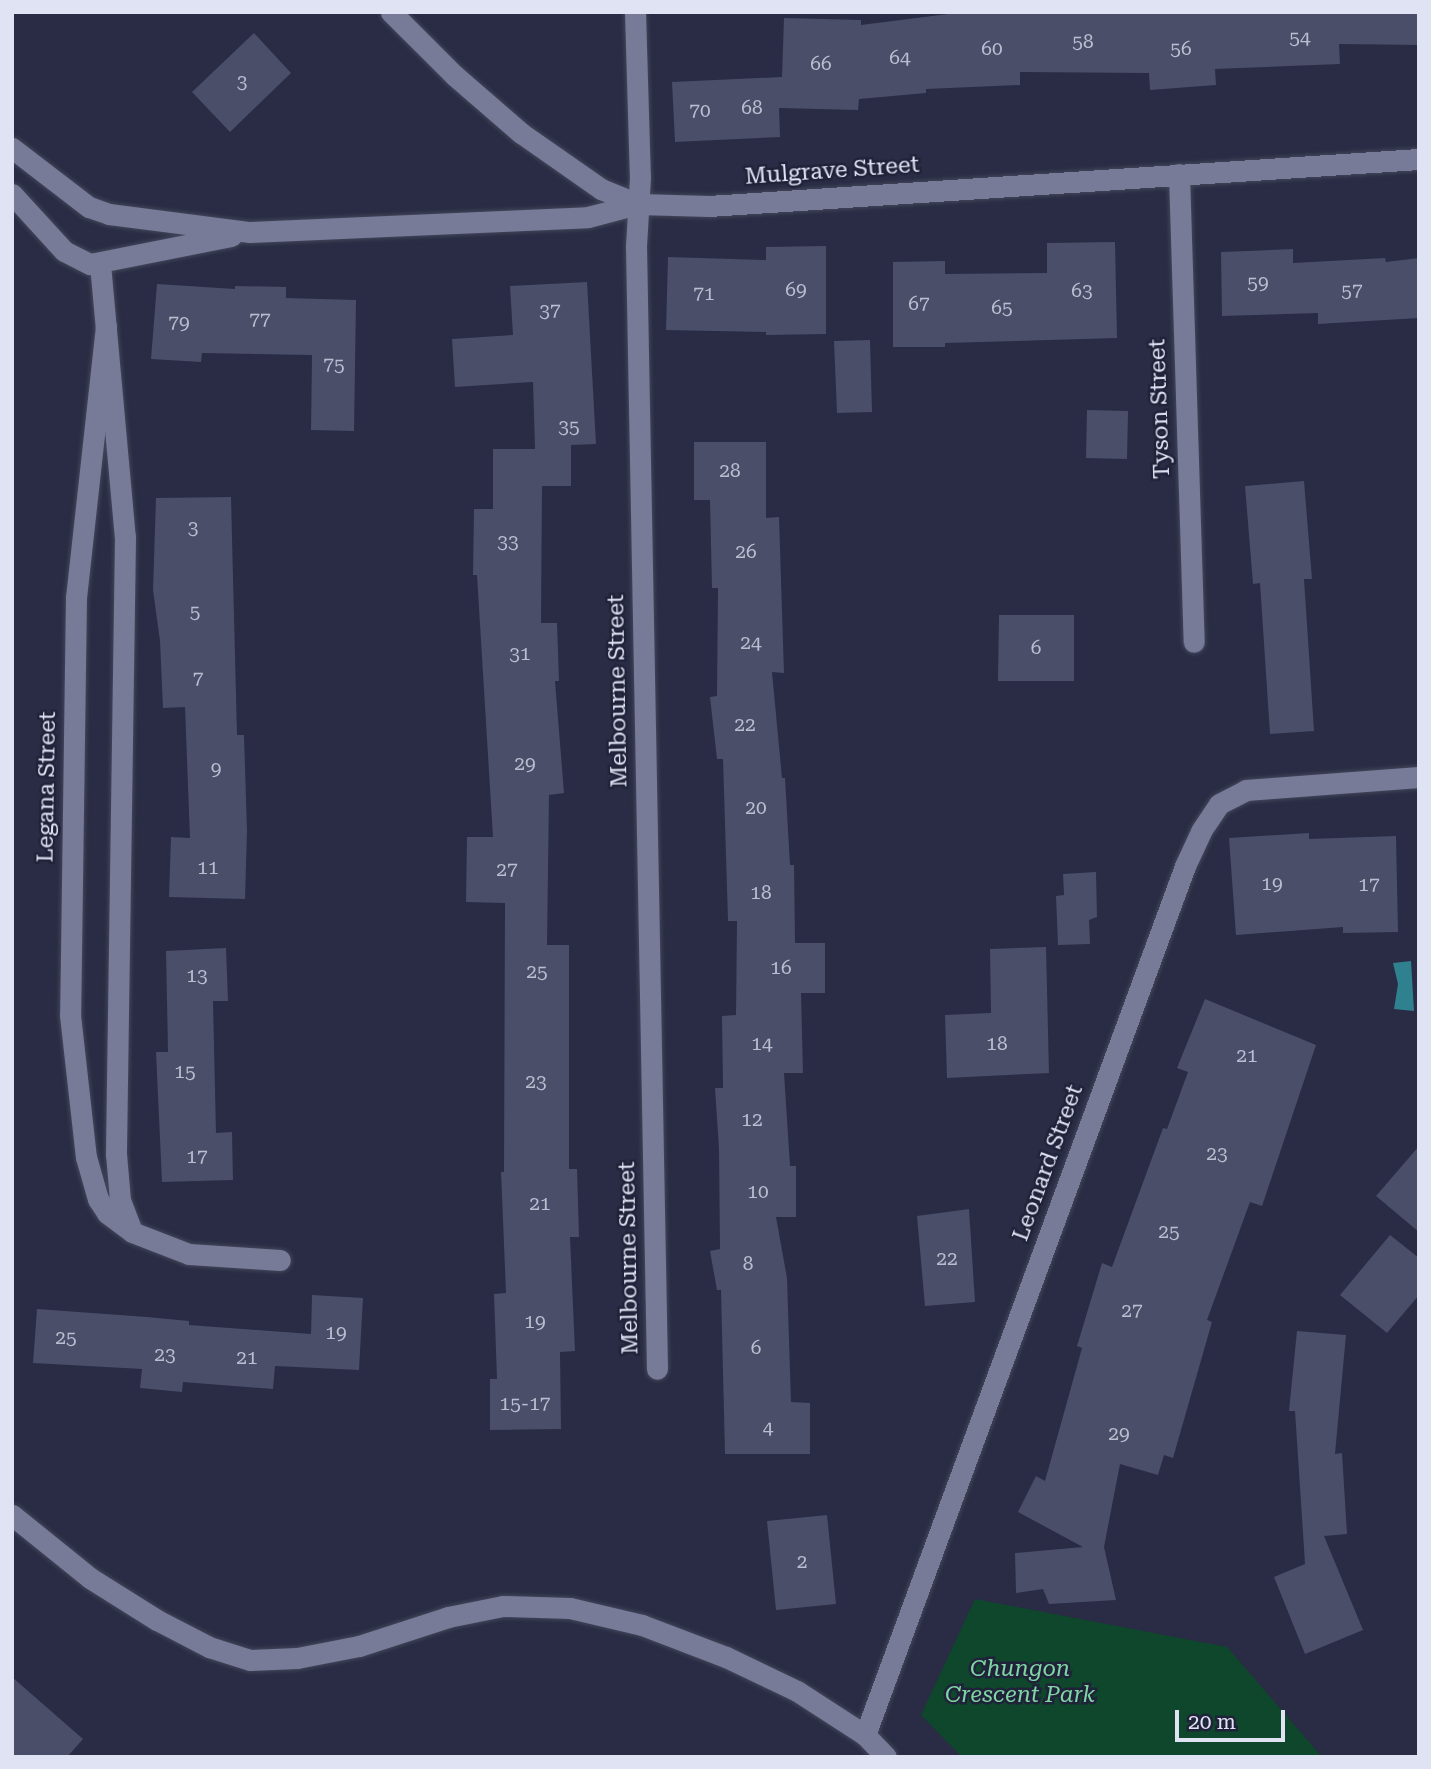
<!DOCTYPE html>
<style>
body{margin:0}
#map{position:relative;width:1431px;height:1769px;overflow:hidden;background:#292c44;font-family:"Roboto Serif",serif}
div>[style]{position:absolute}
.green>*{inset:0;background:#0e472b}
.water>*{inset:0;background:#308190}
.building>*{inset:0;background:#4a4e69}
.roads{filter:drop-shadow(0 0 2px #43465a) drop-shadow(0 0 2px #43465a)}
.minor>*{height:21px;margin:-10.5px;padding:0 10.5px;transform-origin:10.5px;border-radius:10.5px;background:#777b98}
span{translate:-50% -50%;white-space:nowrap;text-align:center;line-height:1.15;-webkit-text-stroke:5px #20223a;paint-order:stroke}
.number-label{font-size:19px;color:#babed0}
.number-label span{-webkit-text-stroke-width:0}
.street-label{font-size:23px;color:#e0e3f3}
.park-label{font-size:23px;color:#7fd5a3;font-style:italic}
.frame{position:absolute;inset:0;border:14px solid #e0e3f3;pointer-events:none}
.scale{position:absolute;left:1175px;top:1710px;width:110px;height:32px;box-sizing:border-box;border:4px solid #e0e3f3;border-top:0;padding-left:9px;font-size:21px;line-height:24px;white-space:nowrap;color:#e0e3f3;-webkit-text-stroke:5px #20223a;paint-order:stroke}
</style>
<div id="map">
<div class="green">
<div style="clip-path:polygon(975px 1599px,1227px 1647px,1322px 1757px,962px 1757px,921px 1715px)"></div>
</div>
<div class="water">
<div style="clip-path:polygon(1411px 961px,1414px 1011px,1394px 1009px,1398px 984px,1393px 963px)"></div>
</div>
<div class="building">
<div style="clip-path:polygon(964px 12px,1419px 12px,1419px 45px,1339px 44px,1340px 64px,1215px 69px,1216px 85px,1150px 90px,1149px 73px,1020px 72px,1020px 85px,926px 89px,926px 93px,859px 99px,858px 110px,779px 108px,780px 137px,675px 142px,672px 82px,782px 77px,784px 18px,861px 20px,861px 25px)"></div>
<div style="clip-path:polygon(254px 33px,291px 73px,230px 132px,192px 92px)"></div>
<div style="clip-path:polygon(1115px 242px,1117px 338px,945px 343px,945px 347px,893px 347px,893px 262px,945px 261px,945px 274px,1047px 273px,1047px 243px)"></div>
<div style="clip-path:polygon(826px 246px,826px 334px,766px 335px,766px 332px,666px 330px,668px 257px,766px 260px,766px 247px)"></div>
<div style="clip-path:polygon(1293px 249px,1293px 263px,1385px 258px,1386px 262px,1419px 258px,1419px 318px,1318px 324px,1318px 313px,1222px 316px,1221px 252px)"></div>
<div style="clip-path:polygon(587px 282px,596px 444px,571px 445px,571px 486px,542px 486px,541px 623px,557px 623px,559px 681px,555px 681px,564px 793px,549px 795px,547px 945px,569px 945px,569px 1169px,577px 1169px,579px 1237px,570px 1237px,575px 1351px,560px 1352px,561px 1429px,490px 1430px,490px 1379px,497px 1379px,494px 1294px,506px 1293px,501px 1172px,504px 1172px,505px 903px,466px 902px,467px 837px,493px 837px,477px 575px,473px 575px,474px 509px,493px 509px,493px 449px,535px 449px,533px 382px,455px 387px,452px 339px,513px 335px,510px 286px)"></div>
<div style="clip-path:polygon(157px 284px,235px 289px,235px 286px,286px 287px,286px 298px,356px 300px,354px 431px,311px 430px,312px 355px,202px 353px,201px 362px,151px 359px)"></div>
<div style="clip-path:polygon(870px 340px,872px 412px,837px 413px,834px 341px)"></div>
<div style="clip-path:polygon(1087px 410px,1128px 411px,1127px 459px,1086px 458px)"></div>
<div style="clip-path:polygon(694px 442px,766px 442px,766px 518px,779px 517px,784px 673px,772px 672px,782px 778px,785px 778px,790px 865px,794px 865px,795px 943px,825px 943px,825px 993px,801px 993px,803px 1073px,784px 1073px,790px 1166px,796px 1166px,796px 1217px,776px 1217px,787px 1278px,791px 1402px,810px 1403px,810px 1454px,725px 1454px,721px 1290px,717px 1290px,710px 1251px,720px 1249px,719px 1149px,715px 1088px,723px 1088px,722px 1016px,736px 1015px,737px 921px,728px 921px,723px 759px,717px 759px,710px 697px,717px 696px,718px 588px,712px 588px,710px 500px,694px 500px)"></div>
<div style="clip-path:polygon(1304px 481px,1312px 579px,1304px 579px,1314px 731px,1270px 734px,1260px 583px,1253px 584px,1245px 486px)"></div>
<div style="clip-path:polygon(231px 497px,237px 735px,244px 735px,247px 831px,245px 899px,169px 897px,171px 837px,190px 838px,185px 707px,163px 708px,160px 641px,153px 590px,156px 498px)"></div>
<div style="clip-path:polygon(999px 615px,1074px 615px,1074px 681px,998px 681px)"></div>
<div style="clip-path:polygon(1309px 833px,1309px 839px,1396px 836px,1398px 932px,1343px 933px,1343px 927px,1236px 935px,1229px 838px)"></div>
<div style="clip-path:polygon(1096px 872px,1097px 917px,1089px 920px,1090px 944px,1058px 945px,1056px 896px,1064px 895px,1063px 874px)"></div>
<div style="clip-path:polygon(1046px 947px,1049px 1073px,947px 1078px,945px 1015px,991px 1013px,990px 949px)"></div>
<div style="clip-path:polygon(226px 948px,228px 1001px,213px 1001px,216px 1133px,232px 1132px,233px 1180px,162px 1182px,156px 1052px,168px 1052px,166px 951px)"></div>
<div style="clip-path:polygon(1205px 999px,1316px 1045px,1262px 1206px,1250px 1202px,1207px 1320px,1212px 1322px,1173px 1458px,1164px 1455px,1158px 1475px,1120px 1464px,1104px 1547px,1116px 1600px,1049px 1604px,1043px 1589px,1016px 1593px,1015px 1553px,1083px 1547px,1018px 1512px,1036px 1476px,1045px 1481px,1082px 1348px,1077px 1346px,1102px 1263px,1112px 1267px,1163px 1128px,1167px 1129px,1188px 1072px,1177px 1068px)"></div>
<div style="clip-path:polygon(1419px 1146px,1419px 1232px,1376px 1196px)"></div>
<div style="clip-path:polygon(969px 1209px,975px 1302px,925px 1306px,917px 1216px)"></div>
<div style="clip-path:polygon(1390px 1235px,1419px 1258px,1419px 1295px,1387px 1333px,1340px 1295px)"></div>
<div style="clip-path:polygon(312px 1295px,363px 1298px,359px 1370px,275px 1366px,273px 1389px,183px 1382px,182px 1392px,140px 1388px,142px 1369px,33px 1363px,37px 1309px,147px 1317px,189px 1321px,189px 1325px,311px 1334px)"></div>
<div style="clip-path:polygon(1297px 1331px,1346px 1335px,1335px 1454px,1342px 1453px,1347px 1534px,1324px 1536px,1363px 1630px,1305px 1654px,1274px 1577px,1305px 1564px,1295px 1411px,1289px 1411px)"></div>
<div style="clip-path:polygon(827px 1515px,836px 1604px,776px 1610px,767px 1521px)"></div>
<div style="clip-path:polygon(12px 1677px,83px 1739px,67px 1757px,12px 1757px)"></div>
</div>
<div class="roads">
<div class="minor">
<div style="left:391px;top:12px;width:89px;rotate:45deg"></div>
<div style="left:454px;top:75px;width:89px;rotate:40.9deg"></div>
<div style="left:521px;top:133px;width:98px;rotate:35deg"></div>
<div style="left:601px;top:189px;width:40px;rotate:22deg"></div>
<div style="left:635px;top:12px;width:165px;rotate:88.3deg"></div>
<div style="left:640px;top:177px;width:69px;rotate:93.3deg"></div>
<div style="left:636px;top:246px;width:1123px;rotate:88.93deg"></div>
<div style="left:12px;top:148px;width:97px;rotate:37.5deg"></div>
<div style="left:89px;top:207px;width:21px;rotate:19deg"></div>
<div style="left:109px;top:214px;width:142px;rotate:7.3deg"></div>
<div style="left:250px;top:232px;width:338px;rotate:-2.5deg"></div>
<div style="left:588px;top:217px;width:52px;rotate:-14.6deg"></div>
<div style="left:638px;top:204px;width:71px;rotate:1.6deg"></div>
<div style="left:709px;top:206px;width:712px;rotate:-3.79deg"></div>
<div style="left:1179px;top:174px;width:468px;rotate:88.2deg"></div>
<div style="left:12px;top:194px;width:77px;rotate:47.6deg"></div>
<div style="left:64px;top:251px;width:29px;rotate:27deg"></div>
<div style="left:90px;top:264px;width:144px;rotate:-11.2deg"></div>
<div style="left:100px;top:264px;width:274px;rotate:84.8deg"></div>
<div style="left:125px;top:537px;width:617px;rotate:90.84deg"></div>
<div style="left:116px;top:1154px;width:46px;rotate:85deg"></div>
<div style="left:120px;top:1200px;width:34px;rotate:69deg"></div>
<div style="left:106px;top:326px;width:272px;rotate:96.3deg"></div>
<div style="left:76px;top:596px;width:419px;rotate:90.8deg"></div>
<div style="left:70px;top:1015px;width:143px;rotate:83.6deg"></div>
<div style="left:86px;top:1157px;width:44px;rotate:74.1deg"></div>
<div style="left:98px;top:1199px;width:17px;rotate:57deg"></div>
<div style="left:107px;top:1213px;width:31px;rotate:37deg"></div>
<div style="left:132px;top:1232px;width:61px;rotate:21.1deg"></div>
<div style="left:189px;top:1254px;width:91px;rotate:3.8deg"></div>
<div style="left:12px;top:1515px;width:100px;rotate:38.9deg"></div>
<div style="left:90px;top:1578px;width:79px;rotate:32.1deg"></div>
<div style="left:157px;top:1620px;width:59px;rotate:27.4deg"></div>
<div style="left:209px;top:1647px;width:43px;rotate:17.6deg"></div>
<div style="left:250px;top:1660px;width:47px;rotate:-2.4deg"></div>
<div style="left:297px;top:1658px;width:63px;rotate:-11deg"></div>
<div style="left:359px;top:1646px;width:94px;rotate:-18deg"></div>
<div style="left:448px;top:1617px;width:56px;rotate:-11.3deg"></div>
<div style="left:503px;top:1606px;width:67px;rotate:1.7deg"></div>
<div style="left:570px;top:1608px;width:74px;rotate:13.3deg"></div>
<div style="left:642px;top:1625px;width:90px;rotate:20.9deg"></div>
<div style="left:726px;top:1657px;width:79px;rotate:25.6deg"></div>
<div style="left:797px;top:1691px;width:81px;rotate:32.9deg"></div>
<div style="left:865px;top:1735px;width:30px;rotate:46deg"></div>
<div style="left:865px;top:1735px;width:926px;rotate:-69.78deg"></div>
<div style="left:1185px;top:866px;width:38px;rotate:-65deg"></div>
<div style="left:1201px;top:831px;width:32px;rotate:-56deg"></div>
<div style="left:1219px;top:804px;width:30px;rotate:-27deg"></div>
<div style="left:1246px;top:790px;width:173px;rotate:-4.3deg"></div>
</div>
</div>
<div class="number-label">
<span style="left:1300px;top:38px">54</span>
<span style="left:1083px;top:42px">58</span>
<span style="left:992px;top:49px">60</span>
<span style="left:1181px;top:49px">56</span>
<span style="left:900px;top:58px">64</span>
<span style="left:821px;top:64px">66</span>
<span style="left:242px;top:82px">3</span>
<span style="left:752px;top:108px">68</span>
<span style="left:700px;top:111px">70</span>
<span style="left:1258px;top:283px">59</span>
<span style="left:796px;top:290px">69</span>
<span style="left:1082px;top:291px">63</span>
<span style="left:1352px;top:291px">57</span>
<span style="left:704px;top:294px">71</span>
<span style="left:919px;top:304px">67</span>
<span style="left:1002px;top:308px">65</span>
<span style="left:550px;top:311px">37</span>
<span style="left:260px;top:320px">77</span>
<span style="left:179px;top:323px">79</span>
<span style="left:334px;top:365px">75</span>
<span style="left:569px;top:427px">35</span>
<span style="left:730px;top:471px">28</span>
<span style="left:193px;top:528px">3</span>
<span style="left:508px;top:542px">33</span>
<span style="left:746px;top:552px">26</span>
<span style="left:195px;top:612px">5</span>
<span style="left:751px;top:643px">24</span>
<span style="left:1036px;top:648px">6</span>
<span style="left:520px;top:654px">31</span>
<span style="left:198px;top:679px">7</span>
<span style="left:745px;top:725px">22</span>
<span style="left:525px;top:764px">29</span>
<span style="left:216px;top:769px">9</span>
<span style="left:756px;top:808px">20</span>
<span style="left:208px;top:868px">11</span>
<span style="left:507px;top:870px">27</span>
<span style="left:1272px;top:884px">19</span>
<span style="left:1369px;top:885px">17</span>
<span style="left:761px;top:893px">18</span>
<span style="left:781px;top:968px">16</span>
<span style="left:537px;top:972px">25</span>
<span style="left:197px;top:976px">13</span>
<span style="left:762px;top:1044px">14</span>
<span style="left:997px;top:1044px">18</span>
<span style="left:1247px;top:1056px">21</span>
<span style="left:185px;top:1072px">15</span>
<span style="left:536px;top:1082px">23</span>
<span style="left:752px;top:1120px">12</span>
<span style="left:1217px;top:1154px">23</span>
<span style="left:197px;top:1157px">17</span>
<span style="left:758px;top:1192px">10</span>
<span style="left:540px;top:1204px">21</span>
<span style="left:1169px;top:1232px">25</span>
<span style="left:947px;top:1259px">22</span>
<span style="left:748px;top:1264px">8</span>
<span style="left:1132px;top:1311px">27</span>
<span style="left:535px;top:1322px">19</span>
<span style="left:336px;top:1333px">19</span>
<span style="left:66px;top:1338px">25</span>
<span style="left:756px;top:1348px">6</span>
<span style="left:165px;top:1355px">23</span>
<span style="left:247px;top:1358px">21</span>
<span style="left:525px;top:1404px">15-17</span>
<span style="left:768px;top:1428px">4</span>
<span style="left:1119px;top:1434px">29</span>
<span style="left:802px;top:1562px">2</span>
</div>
<div class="street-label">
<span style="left:832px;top:171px;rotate:-4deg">Mulgrave Street</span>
<span style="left:1160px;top:409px;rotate:-92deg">Tyson Street</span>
<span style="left:618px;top:691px;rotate:-91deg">Melbourne Street</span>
<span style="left:47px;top:787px;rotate:-89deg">Legana Street</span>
<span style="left:1048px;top:1163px;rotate:-70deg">Leonard Street</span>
<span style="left:629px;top:1258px;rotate:-91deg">Melbourne Street</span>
</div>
<div class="park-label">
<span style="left:1020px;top:1682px">Chungon<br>Crescent Park</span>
</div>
<div class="frame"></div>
<div class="scale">20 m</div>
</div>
